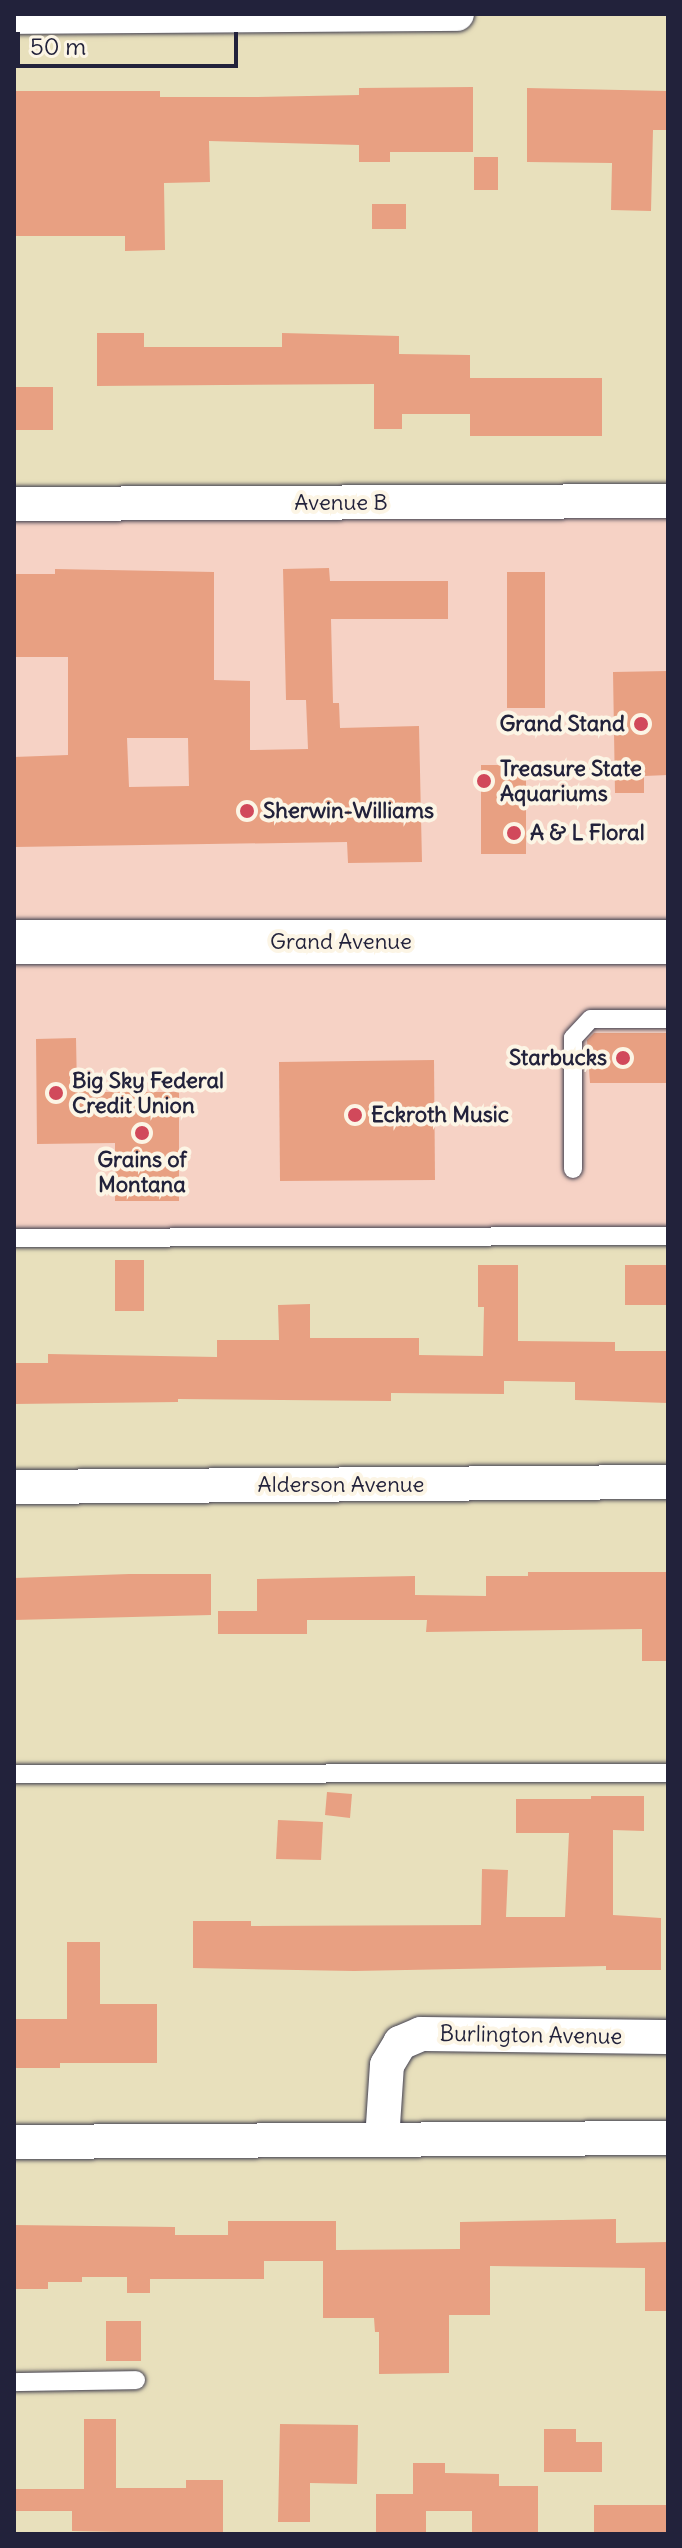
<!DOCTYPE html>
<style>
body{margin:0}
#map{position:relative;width:682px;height:2548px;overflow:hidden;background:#e8e0bc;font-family:Delius,sans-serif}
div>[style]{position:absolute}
.built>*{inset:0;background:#f6d2c5}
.building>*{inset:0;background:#e8a082}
.roads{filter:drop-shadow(0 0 2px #403e4e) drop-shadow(0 0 2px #403e4e)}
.service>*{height:18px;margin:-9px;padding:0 9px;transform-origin:9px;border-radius:9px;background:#fff}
.minor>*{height:34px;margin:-17px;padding:0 17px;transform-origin:17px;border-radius:17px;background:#fff}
.primary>*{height:44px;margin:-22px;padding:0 22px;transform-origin:22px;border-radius:22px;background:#fff}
.dots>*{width:22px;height:22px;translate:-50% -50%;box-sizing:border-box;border:4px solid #fcf5e5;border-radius:50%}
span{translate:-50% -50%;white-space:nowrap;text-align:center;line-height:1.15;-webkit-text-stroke:8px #fcf5e5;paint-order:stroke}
.street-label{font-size:22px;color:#22223b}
.poi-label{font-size:22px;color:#22223b;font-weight:700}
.right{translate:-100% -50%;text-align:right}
.left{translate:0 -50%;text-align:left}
.frame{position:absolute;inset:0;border:16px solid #22223b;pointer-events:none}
.scale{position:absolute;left:16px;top:32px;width:222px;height:36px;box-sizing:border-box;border:4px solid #22223b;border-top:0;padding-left:10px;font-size:24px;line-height:28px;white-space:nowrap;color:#22223b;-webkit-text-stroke:6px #fcf5e5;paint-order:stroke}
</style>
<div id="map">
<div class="built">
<div style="clip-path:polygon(668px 501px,668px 1236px,14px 1238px,14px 504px)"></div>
</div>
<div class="building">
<div style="clip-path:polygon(473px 87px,473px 152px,390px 152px,390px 162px,359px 162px,359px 145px,209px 141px,210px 182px,164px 183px,165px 250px,125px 251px,125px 236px,14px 236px,14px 91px,160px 91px,160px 97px,257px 97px,359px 95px,359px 88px)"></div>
<div style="clip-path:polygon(527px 88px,668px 91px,668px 130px,653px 130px,651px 211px,611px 210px,612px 163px,527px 162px)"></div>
<div style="clip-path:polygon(474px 157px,498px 157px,498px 190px,474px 190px)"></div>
<div style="clip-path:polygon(372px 204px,406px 204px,406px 229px,372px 229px)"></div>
<div style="clip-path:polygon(97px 333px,144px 333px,144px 347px,282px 347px,282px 333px,399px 336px,399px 354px,470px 355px,470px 378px,602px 378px,602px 436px,470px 436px,470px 414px,402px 414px,402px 429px,374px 429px,374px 384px,97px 386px)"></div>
<div style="clip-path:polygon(14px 387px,53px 387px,53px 430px,14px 430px)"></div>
<div style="clip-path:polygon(evenodd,329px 568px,330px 581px,448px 581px,448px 619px,331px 619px,333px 703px,339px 703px,340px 728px,419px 726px,422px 862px,348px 863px,347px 842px,14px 847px,14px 757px,68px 755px,68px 657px,14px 657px,14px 574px,55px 574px,55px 569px,214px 572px,214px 680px,250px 681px,250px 750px,308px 749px,306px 700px,286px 700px,283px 569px,329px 568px,127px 738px,188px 738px,189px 786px,129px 787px,127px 738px)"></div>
<div style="clip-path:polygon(507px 572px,545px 572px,545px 708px,507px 708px)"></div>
<div style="clip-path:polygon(668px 671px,668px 775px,644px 776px,644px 793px,615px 793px,613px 672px)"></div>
<div style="clip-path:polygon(481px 765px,526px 765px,526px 854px,481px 854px)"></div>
<div style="clip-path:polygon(594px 1033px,668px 1033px,668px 1083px,590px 1083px,587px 1040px)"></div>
<div style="clip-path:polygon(76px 1038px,77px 1089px,93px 1088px,93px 1092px,179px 1092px,179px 1201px,115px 1201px,115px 1143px,37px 1144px,36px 1039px)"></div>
<div style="clip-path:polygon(434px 1060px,435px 1180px,280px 1181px,279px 1062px)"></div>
<div style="clip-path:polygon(115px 1260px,144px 1260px,144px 1311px,115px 1311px)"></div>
<div style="clip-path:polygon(478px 1265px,518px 1265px,518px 1341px,615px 1342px,615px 1351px,668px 1351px,668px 1403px,575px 1400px,575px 1382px,504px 1381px,504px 1394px,391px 1393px,391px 1401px,178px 1399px,178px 1402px,14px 1404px,14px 1363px,48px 1363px,48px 1354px,217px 1357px,217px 1340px,279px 1340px,278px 1305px,310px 1304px,310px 1338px,419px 1338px,419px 1355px,483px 1356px,484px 1307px,478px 1307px)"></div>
<div style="clip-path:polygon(625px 1265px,668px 1265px,668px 1305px,625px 1305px)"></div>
<div style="clip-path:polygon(528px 1572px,668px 1572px,668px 1661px,642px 1661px,642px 1629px,426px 1632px,427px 1620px,307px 1620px,307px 1634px,218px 1634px,218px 1611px,257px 1611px,257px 1579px,415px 1576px,415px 1595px,486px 1596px,486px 1576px,528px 1576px)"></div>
<div style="clip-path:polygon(129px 1574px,211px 1574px,211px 1615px,14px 1620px,14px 1578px)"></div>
<div style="clip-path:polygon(327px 1792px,352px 1794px,350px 1818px,325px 1815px)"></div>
<div style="clip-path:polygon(591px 1796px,644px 1796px,644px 1831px,613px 1830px,613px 1915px,661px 1918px,661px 1970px,606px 1970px,606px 1966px,354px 1971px,193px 1968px,193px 1921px,251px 1921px,251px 1926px,481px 1925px,482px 1869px,508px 1870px,506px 1917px,565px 1917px,569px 1833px,516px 1833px,516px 1799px,591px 1799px)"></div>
<div style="clip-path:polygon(278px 1820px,323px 1822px,321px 1860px,276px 1859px)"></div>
<div style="clip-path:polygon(67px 1942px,100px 1942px,100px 2004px,157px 2004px,157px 2063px,60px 2063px,60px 2068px,14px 2068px,14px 2019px,67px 2019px)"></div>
<div style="clip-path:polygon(616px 2219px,616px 2243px,668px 2242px,668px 2311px,645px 2311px,645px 2268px,490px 2266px,490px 2315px,449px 2315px,449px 2373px,379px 2374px,379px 2332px,375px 2332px,374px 2318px,323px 2318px,323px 2261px,264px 2261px,264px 2279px,150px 2279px,150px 2293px,127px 2293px,127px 2277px,82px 2277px,82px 2282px,48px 2282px,48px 2289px,14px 2289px,14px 2225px,175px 2227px,175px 2235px,228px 2235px,228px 2221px,336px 2221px,336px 2250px,460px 2249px,460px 2222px)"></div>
<div style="clip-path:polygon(106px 2321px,141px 2321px,141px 2361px,106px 2361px)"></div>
<div style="clip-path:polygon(84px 2419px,116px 2419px,116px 2488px,186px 2488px,186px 2480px,223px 2480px,223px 2534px,72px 2531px,72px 2511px,14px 2511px,14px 2489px,84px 2489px)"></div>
<div style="clip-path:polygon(280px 2424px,358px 2425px,357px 2484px,310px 2483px,310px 2522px,278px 2522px)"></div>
<div style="clip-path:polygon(544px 2429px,576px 2429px,576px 2442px,602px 2442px,602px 2472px,544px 2472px)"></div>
<div style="clip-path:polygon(413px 2463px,445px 2463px,445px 2473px,499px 2474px,499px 2486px,538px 2486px,538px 2534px,472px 2534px,472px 2511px,426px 2511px,426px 2534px,376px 2534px,376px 2494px,413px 2494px)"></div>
<div style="clip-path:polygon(594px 2505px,668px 2505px,668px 2534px,594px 2534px)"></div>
</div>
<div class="roads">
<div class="service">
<div style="left:573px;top:1169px;width:131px;rotate:-90deg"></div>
<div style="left:573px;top:1038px;width:26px;rotate:-47deg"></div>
<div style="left:591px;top:1019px;width:77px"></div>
<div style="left:14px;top:1238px;width:654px;rotate:-0.18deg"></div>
<div style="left:14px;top:1774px;width:654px;rotate:-0.09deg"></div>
<div style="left:14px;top:2382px;width:122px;rotate:-0.9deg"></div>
</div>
<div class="minor">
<div style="left:14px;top:17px;width:443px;rotate:-0.4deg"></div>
<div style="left:14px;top:504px;width:654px;rotate:-0.26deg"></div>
<div style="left:14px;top:1487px;width:654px;rotate:-0.44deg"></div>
<div style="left:382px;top:2140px;width:75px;rotate:-86.2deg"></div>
<div style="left:387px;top:2065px;width:26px;rotate:-59deg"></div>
<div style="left:400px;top:2043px;width:23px;rotate:-23deg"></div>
<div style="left:421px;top:2034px;width:247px;rotate:0.7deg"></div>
<div style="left:14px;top:2142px;width:654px;rotate:-0.35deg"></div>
</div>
<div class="primary">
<div style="left:14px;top:942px;width:654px"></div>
</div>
</div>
<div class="dots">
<div style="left:641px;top:724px;background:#d1495b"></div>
<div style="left:484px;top:781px;background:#d1495b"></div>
<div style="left:247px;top:811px;background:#d1495b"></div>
<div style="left:514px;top:833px;background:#d1495b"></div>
<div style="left:623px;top:1058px;background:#d1495b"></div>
<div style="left:56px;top:1093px;background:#d1495b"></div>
<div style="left:355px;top:1115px;background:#d1495b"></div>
<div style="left:142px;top:1133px;background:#d1495b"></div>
</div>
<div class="street-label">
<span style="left:341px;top:503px">Avenue B</span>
<span style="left:341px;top:942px">Grand Avenue</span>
<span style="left:341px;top:1485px">Alderson Avenue</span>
<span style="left:531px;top:2035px;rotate:1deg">Burlington Avenue</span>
</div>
<div class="poi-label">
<span class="right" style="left:625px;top:724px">Grand Stand</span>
<span class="left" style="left:500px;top:781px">Treasure State<br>Aquariums</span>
<span class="left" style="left:263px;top:811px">Sherwin-Williams</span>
<span class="left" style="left:530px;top:833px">A &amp; L Floral</span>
<span class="right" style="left:607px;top:1058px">Starbucks</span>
<span class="left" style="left:72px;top:1093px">Big Sky Federal<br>Credit Union</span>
<span class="left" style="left:371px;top:1115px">Eckroth Music</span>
<span style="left:142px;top:1172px">Grains of<br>Montana</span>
</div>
<div class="frame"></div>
<div class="scale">50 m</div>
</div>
